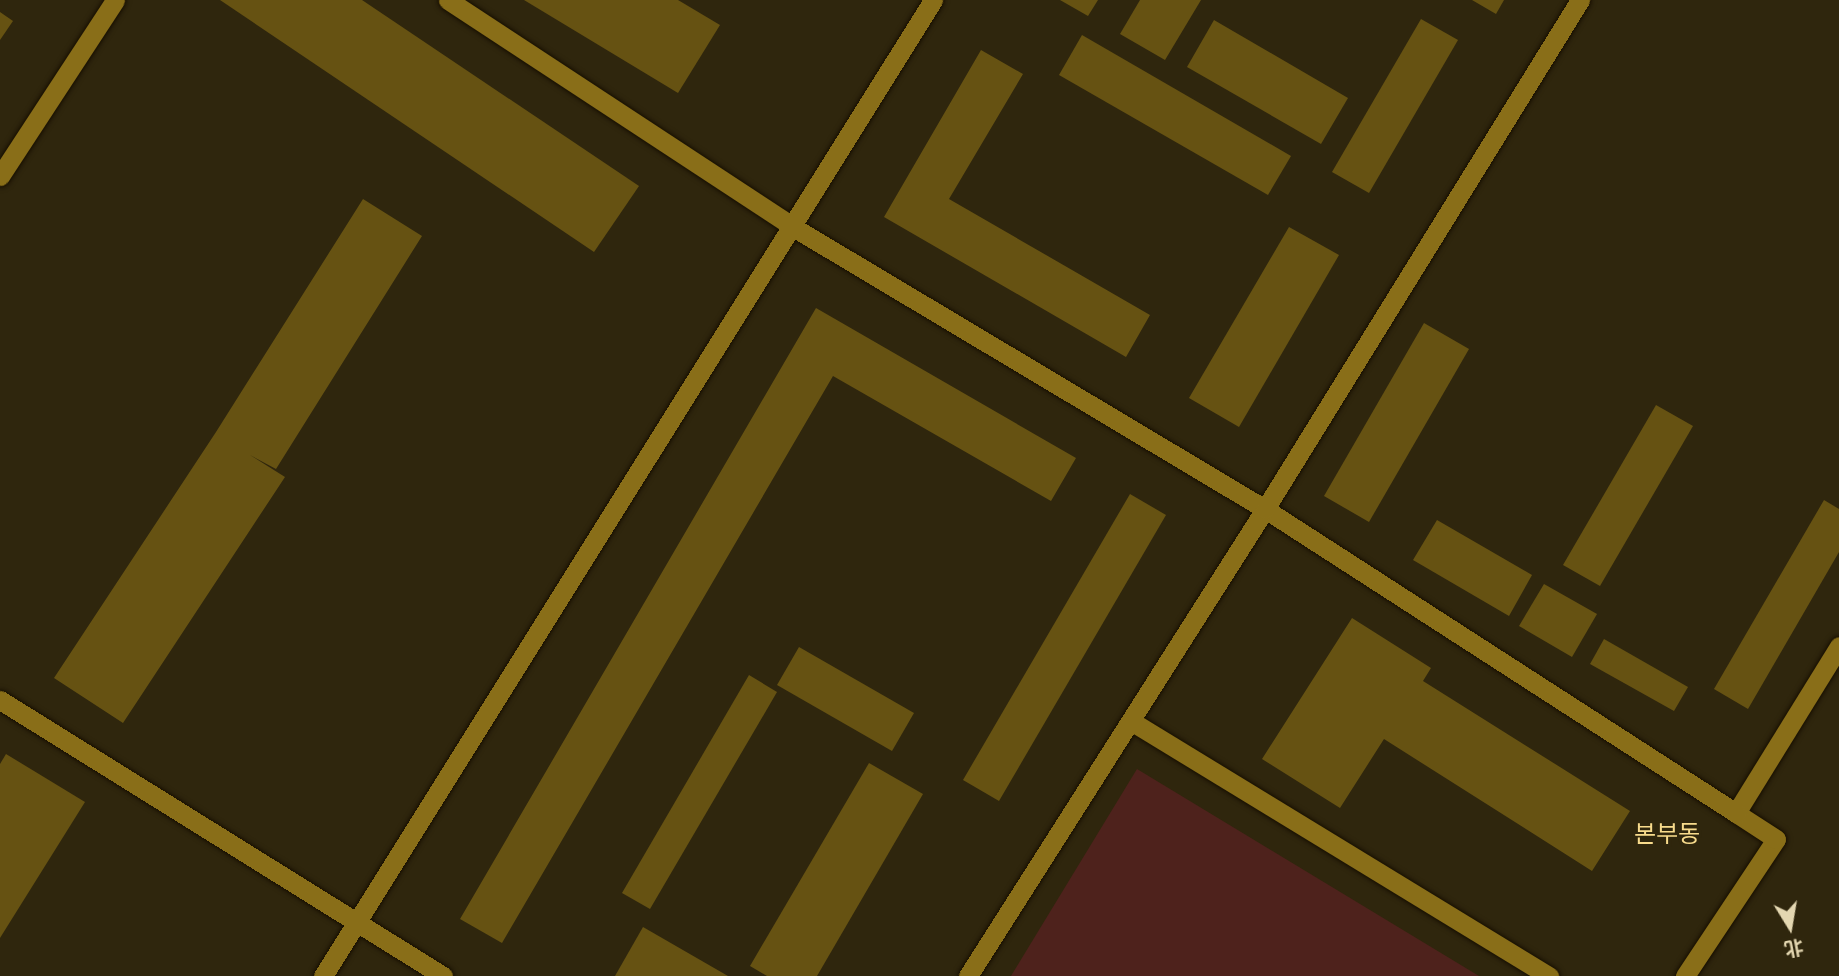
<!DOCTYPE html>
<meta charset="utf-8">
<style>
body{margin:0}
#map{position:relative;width:1839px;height:976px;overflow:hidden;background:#2f260d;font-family:"Fira Sans Condensed","Noto Sans SC","Noto Sans KR",sans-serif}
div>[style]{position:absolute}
.green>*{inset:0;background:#4e221c}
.building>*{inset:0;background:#665212}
.roads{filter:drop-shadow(0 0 2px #170f00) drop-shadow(0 0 2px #170f00)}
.minor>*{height:19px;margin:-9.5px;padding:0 9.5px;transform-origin:9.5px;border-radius:9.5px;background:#896e18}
.tertiary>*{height:19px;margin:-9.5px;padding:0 9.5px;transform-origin:9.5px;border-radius:9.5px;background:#896e18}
.secondary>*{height:19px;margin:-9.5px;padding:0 9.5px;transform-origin:9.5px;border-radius:9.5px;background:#896e18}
span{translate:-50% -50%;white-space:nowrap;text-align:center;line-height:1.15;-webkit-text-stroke:6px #2f260d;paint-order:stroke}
.quarter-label{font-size:24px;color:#f8db8c}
.north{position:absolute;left:1755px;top:892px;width:70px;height:70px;-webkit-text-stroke:5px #2f260d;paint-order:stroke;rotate:169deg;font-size:19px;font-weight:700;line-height:28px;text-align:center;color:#e4d7b1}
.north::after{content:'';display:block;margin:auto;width:24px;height:32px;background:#e4d7b1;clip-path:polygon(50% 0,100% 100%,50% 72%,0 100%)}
</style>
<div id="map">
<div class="green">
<div style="clip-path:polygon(1137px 769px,1479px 976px,1011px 976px)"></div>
</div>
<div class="building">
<div style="clip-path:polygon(220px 0,362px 0,639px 186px,594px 252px)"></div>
<div style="clip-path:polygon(524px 0,678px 0,720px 25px,678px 93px)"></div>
<div style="clip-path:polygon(1060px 0,1098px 0,1088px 16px)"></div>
<div style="clip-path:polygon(1140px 0,1201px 0,1165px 60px,1120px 34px)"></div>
<div style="clip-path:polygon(1472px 0,1504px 0,1496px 14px)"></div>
<div style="clip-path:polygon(0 12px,13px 21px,0 40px)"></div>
<div style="clip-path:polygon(1421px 19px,1458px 40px,1369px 193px,1332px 172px)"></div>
<div style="clip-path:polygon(1214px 20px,1348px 98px,1321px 144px,1187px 67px)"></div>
<div style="clip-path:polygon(1082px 35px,1291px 156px,1268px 195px,1059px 75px)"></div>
<div style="clip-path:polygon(981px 50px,1023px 74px,949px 199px,1150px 315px,1126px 357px,884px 217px)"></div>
<div style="clip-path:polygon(363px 199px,422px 236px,276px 469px,250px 455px,285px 477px,123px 723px,54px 678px,216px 432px)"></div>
<div style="clip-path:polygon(1289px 227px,1339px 255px,1239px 427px,1189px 398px)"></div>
<div style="clip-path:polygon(816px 308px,1076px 458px,1051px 501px,833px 376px,502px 943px,460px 919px)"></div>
<div style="clip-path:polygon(1424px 323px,1469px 349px,1369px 522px,1324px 496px)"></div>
<div style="clip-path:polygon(1656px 405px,1693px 426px,1600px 586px,1563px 565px)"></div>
<div style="clip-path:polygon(1130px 494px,1166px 515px,999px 801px,963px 780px)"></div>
<div style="clip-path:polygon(1824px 500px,1839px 509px,1839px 552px,1748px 709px,1714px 689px)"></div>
<div style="clip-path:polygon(1437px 520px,1532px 575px,1509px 616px,1413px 560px)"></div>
<div style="clip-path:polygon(1544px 584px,1597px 614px,1572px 657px,1519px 626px)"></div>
<div style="clip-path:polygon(1352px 618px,1431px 668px,1423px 681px,1630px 811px,1592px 871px,1384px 739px,1340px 808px,1262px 759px)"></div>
<div style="clip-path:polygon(1604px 639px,1688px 687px,1674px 711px,1590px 664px)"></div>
<div style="clip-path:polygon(799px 647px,914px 713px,892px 751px,777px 685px)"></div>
<div style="clip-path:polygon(749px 675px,777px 692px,650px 909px,622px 893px)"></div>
<div style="clip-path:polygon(6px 754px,85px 802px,0 938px,0 764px)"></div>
<div style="clip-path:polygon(869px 763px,923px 794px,817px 976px,767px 976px,750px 966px)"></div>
<div style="clip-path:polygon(643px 927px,728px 976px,615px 976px)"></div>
</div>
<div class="roads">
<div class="minor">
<div style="left:0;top:176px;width:210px;rotate:-56.8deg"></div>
<div style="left:0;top:700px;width:522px;rotate:31.92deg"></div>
<div style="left:1131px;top:721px;width:490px;rotate:31.4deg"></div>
<div style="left:1685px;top:976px;width:164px;rotate:-56.4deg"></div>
<div style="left:1776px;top:839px;width:48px;rotate:-147deg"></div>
<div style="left:1736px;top:813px;width:196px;rotate:-58.3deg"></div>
</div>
<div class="tertiary">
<div style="left:448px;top:0;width:413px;rotate:33.3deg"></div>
<div style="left:793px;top:227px;width:550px;rotate:30.86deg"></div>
<div style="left:1265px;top:509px;width:561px;rotate:32.84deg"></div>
<div style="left:968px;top:976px;width:553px;rotate:-57.54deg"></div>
<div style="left:1265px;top:509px;width:599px;rotate:-58.25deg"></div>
</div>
<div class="secondary">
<div style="left:323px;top:976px;width:1151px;rotate:-57.99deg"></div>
</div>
</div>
<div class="quarter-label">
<span style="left:1667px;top:835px">본부동</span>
</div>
<div class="north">北</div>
</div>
